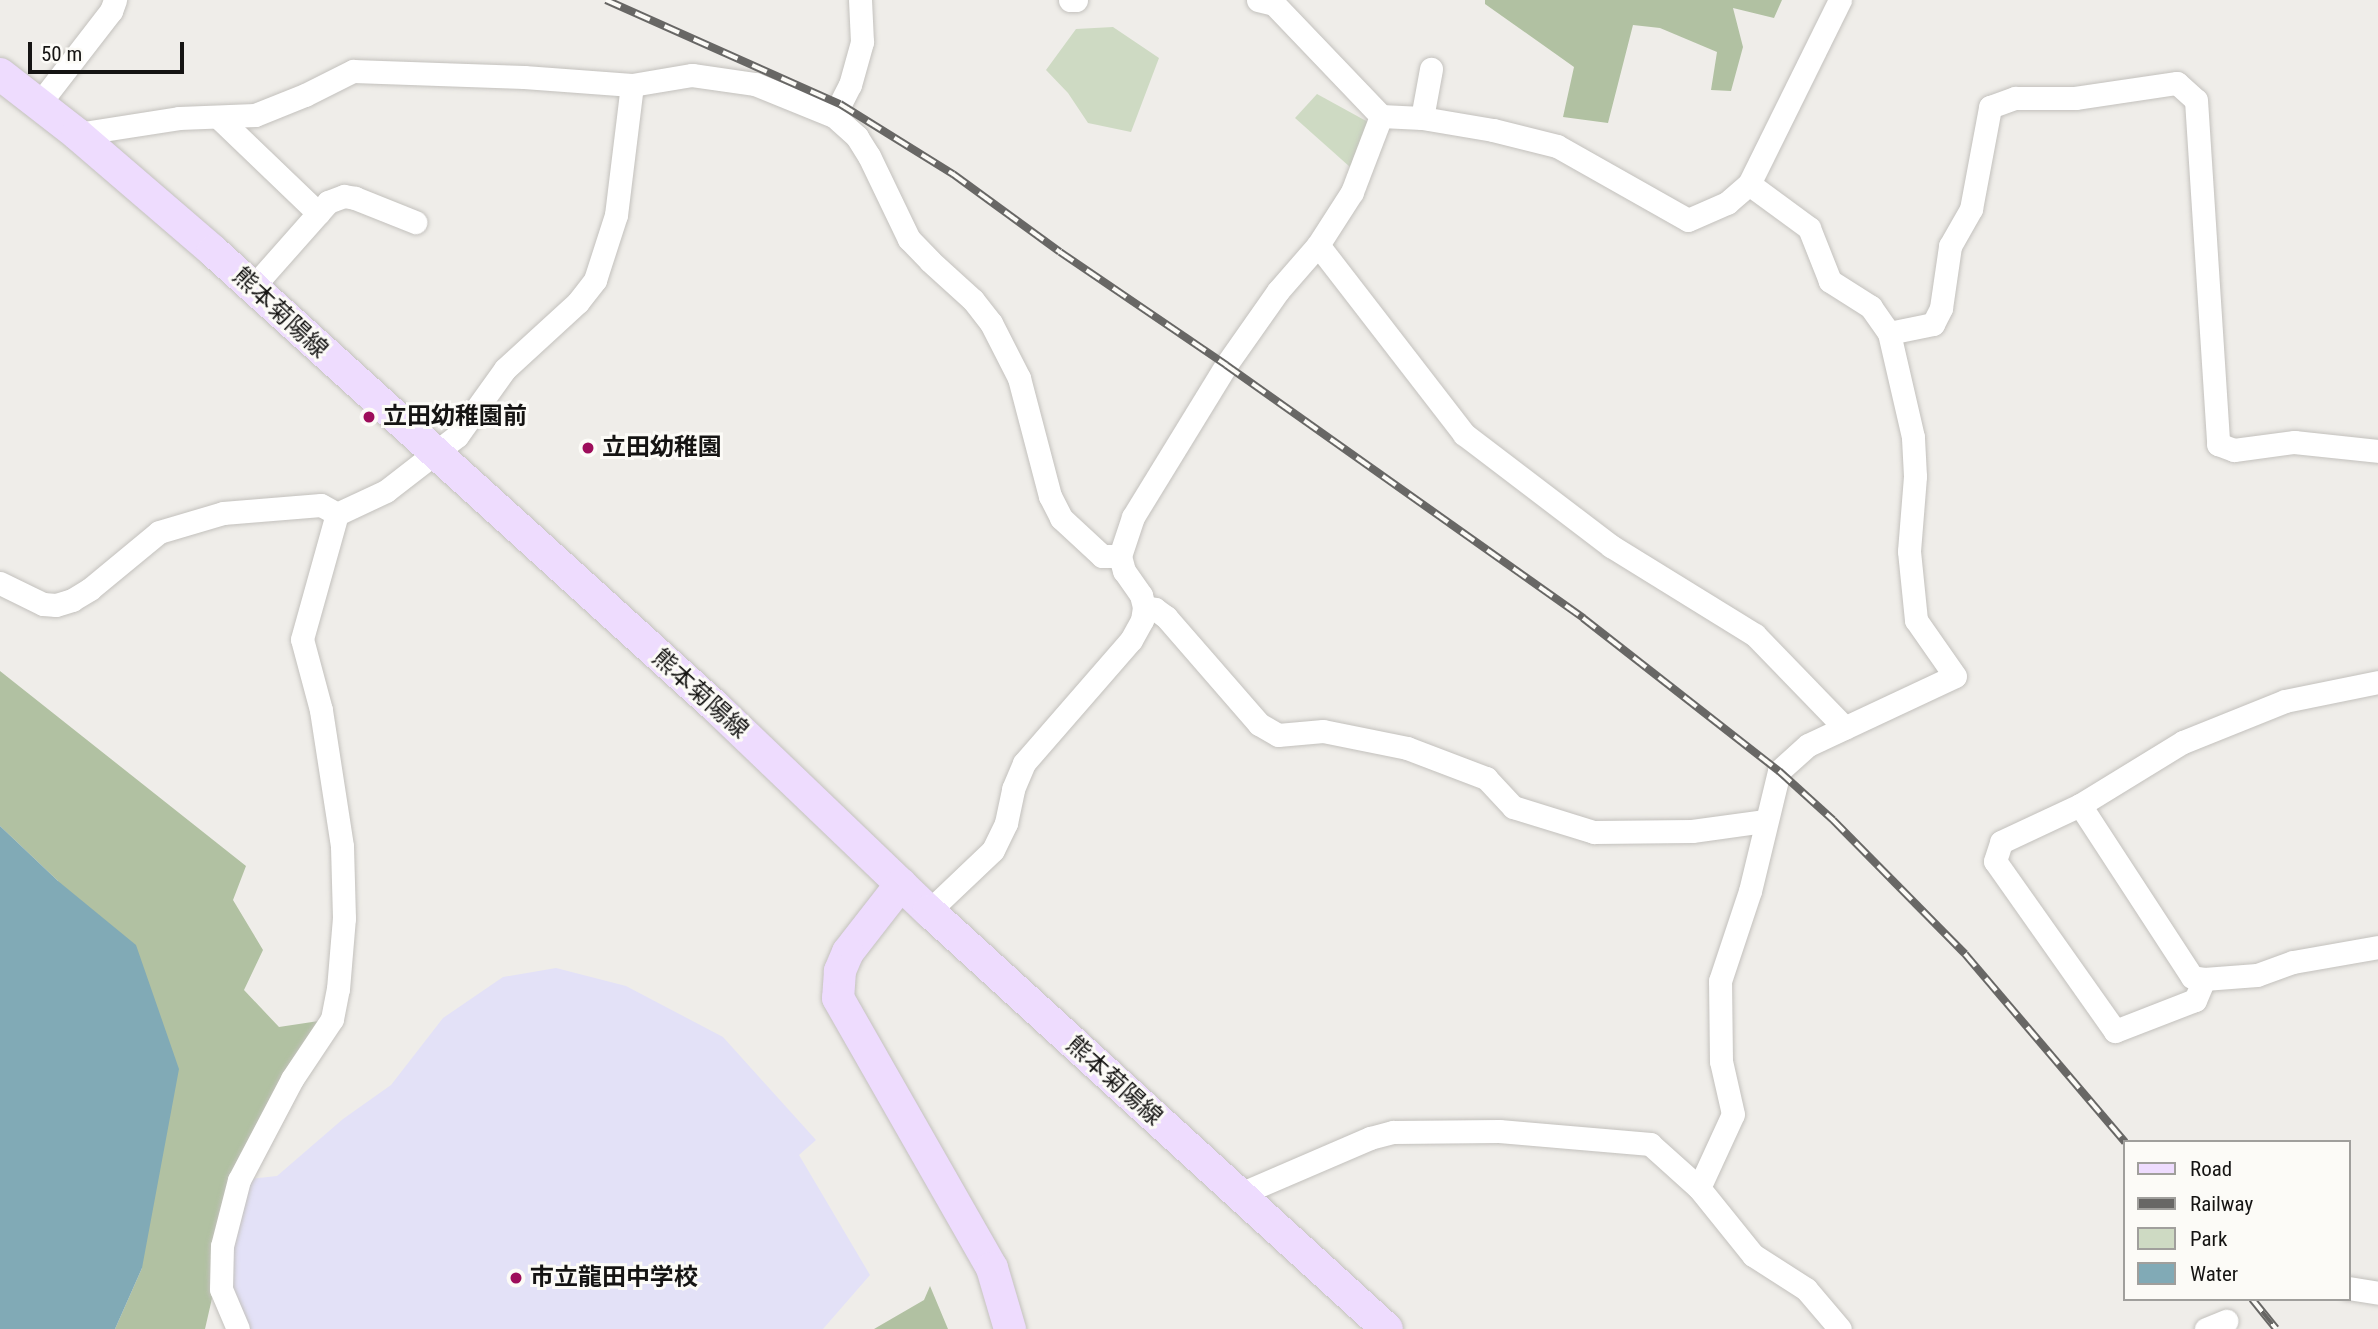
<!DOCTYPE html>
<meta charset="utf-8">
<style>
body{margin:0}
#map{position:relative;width:2378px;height:1329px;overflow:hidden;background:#efede9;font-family:"Roboto Condensed","Noto Sans JP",sans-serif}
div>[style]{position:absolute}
.education>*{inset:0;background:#e3e1f7}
.green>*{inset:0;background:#cedac3}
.forest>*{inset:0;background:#b1c1a2}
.water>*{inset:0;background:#81aab6}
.roads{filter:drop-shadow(0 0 2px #c3c1bd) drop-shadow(0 0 2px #c3c1bd)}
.street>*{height:23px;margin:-11.5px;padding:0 11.5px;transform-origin:11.5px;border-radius:11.5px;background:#fff}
.secondary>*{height:32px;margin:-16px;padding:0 16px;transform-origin:16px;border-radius:16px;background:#eedcfe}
.rail>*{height:8px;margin-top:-4px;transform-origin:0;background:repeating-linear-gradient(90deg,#fcfbf7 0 16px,#686765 0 32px);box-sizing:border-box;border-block:2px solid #686765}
.dots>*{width:19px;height:19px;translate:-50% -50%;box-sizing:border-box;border:4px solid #fcfbf7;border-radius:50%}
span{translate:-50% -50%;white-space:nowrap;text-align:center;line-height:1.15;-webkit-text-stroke:6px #fcfbf7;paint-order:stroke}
.street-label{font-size:24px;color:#151413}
.poi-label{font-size:24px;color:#151413;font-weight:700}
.left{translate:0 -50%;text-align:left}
.legend{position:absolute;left:2123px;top:1140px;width:228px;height:161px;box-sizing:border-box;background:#fcfbf7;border:2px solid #a09f9c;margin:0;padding:9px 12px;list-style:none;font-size:21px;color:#151413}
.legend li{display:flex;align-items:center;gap:14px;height:35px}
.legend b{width:35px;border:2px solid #a09f9c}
.scale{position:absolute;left:28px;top:42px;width:156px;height:32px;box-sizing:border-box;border:4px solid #151413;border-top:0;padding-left:9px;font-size:21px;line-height:24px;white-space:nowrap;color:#151413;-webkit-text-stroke:5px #fcfbf7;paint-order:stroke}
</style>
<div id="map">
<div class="education">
<div style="clip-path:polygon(556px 968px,626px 986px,723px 1037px,816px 1140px,799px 1155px,870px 1275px,823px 1329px,238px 1329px,222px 1246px,239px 1180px,277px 1176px,343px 1119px,391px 1085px,443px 1018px,503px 977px)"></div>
</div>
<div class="green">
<div style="clip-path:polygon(1113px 27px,1159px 58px,1131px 132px,1088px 123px,1068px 93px,1046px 70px,1076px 29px)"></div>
<div style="clip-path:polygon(1317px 94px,1368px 122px,1350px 167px,1295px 118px)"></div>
</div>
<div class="forest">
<div style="clip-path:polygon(1485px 0,1782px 0,1774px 18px,1733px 8px,1743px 47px,1731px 91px,1711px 90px,1717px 52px,1660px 28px,1633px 25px,1608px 123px,1563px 117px,1574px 67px,1485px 4px)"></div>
<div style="clip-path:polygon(0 671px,246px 866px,233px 900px,263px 950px,244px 990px,279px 1027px,332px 1019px,239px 1180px,205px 1329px,115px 1329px,142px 1268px,58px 881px,0 826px)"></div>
<div style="clip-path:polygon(930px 1286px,948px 1329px,874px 1329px,924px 1300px)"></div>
</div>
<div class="water">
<div style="clip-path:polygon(0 826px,58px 881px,136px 945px,179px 1069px,142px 1268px,115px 1329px,0 1329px)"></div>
</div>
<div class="roads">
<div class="street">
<div style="left:1070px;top:0;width:6px"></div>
<div style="left:1258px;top:0;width:16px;rotate:14deg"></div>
<div style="left:1274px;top:4px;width:155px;rotate:46.3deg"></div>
<div style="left:1381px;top:116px;width:41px;rotate:2.8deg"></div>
<div style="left:1422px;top:118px;width:72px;rotate:9.6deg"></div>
<div style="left:1493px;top:130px;width:66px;rotate:14deg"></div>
<div style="left:1557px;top:146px;width:150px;rotate:29.5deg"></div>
<div style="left:1688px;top:220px;width:43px;rotate:-23.6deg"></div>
<div style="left:1727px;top:203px;width:29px;rotate:-41deg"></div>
<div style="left:1749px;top:184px;width:205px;rotate:-63.7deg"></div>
<div style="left:39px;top:104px;width:118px;rotate:-52.3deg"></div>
<div style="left:111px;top:11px;width:12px;rotate:-70deg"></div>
<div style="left:834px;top:116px;width:35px;rotate:-63deg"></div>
<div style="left:850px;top:85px;width:45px;rotate:-74.4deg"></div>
<div style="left:862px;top:42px;width:42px;rotate:-92.7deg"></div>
<div style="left:218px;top:117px;width:139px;rotate:43.8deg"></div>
<div style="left:1422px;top:118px;width:50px;rotate:-79.6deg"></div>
<div style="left:77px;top:134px;width:103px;rotate:-8.9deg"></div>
<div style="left:179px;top:118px;width:76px;rotate:-2.3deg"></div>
<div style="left:255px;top:115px;width:54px;rotate:-21.8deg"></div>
<div style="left:305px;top:95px;width:54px;rotate:-26.6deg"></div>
<div style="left:353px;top:71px;width:171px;rotate:2deg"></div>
<div style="left:524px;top:77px;width:108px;rotate:4.2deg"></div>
<div style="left:632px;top:85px;width:61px;rotate:-9.5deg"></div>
<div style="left:692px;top:75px;width:64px;rotate:8.1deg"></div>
<div style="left:755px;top:84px;width:85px;rotate:22.1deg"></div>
<div style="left:834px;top:116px;width:31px;rotate:42deg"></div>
<div style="left:857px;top:137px;width:22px;rotate:58deg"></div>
<div style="left:869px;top:156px;width:92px;rotate:64.3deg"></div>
<div style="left:909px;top:239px;width:30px;rotate:46deg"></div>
<div style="left:930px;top:261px;width:58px;rotate:42.2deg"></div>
<div style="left:973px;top:300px;width:29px;rotate:52deg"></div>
<div style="left:991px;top:323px;width:62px;rotate:63deg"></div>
<div style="left:1019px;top:378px;width:122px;rotate:75.3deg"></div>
<div style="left:1050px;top:496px;width:25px;rotate:63deg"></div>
<div style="left:1061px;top:518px;width:56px;rotate:42.8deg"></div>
<div style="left:1102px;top:556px;width:18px"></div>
<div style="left:1318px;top:245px;width:239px;rotate:52.3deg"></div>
<div style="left:1464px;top:434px;width:185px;rotate:37.3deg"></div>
<div style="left:1611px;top:546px;width:169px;rotate:31.7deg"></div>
<div style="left:1755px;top:635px;width:129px;rotate:45.9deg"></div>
<div style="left:252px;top:288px;width:115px;rotate:-48.5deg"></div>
<div style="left:328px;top:202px;width:17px;rotate:-21deg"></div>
<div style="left:344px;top:196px;width:11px;rotate:10deg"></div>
<div style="left:355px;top:198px;width:65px;rotate:21.8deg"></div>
<div style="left:1889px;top:333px;width:45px;rotate:-11.6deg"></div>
<div style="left:1933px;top:324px;width:18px;rotate:-63deg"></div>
<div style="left:1941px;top:308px;width:63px;rotate:-81.7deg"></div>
<div style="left:1950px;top:246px;width:43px;rotate:-60.4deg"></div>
<div style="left:1971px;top:209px;width:104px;rotate:-79.4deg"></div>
<div style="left:1990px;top:107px;width:27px;rotate:-20deg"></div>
<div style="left:2015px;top:98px;width:60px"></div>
<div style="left:2075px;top:98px;width:103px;rotate:-8.4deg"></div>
<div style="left:2177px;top:83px;width:25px;rotate:42deg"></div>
<div style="left:2196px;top:100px;width:345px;rotate:86.3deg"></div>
<div style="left:2218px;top:444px;width:17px;rotate:21deg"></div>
<div style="left:2234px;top:450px;width:61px;rotate:-7.6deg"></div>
<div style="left:2294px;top:442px;width:84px;rotate:6.1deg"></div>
<div style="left:0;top:583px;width:48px;rotate:26deg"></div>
<div style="left:43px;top:604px;width:13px;rotate:4deg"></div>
<div style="left:56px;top:605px;width:17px;rotate:-17deg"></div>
<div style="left:72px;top:600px;width:21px;rotate:-31deg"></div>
<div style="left:90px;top:589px;width:89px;rotate:-39.6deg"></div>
<div style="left:159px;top:532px;width:67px;rotate:-16.5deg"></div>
<div style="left:223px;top:513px;width:98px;rotate:-4.7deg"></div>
<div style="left:321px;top:505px;width:18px;rotate:29deg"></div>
<div style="left:1144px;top:607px;width:11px;rotate:10deg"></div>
<div style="left:1155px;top:609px;width:14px;rotate:36deg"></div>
<div style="left:1166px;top:617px;width:142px;rotate:49deg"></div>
<div style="left:1259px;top:724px;width:22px;rotate:30deg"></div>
<div style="left:1278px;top:735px;width:45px;rotate:-5.1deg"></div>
<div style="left:1323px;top:731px;width:86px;rotate:11.4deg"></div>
<div style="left:1407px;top:748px;width:85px;rotate:20.8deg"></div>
<div style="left:1486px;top:778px;width:40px;rotate:47deg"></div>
<div style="left:1513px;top:807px;width:85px;rotate:17.2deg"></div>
<div style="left:1594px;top:832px;width:98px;rotate:-0.6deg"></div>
<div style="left:1692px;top:831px;width:74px;rotate:-7.8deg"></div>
<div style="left:2080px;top:805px;width:205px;rotate:56.9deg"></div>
<div style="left:2192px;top:977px;width:12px;rotate:9deg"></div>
<div style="left:2204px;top:979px;width:53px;rotate:-4.3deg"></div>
<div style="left:2257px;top:975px;width:38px;rotate:-20deg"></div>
<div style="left:2293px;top:962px;width:86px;rotate:-10deg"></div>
<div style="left:929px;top:911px;width:88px;rotate:-43.6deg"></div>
<div style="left:993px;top:850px;width:30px;rotate:-64deg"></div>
<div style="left:1006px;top:823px;width:35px;rotate:-78deg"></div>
<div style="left:1013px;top:789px;width:28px;rotate:-67deg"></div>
<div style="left:1024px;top:763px;width:163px;rotate:-49deg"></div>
<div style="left:1131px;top:640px;width:23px;rotate:-61deg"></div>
<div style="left:1142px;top:620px;width:13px;rotate:-81deg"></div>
<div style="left:1144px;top:607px;width:12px;rotate:-104deg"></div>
<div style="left:1141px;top:595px;width:29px;rotate:-125deg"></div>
<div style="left:1124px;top:571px;width:16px;rotate:-105deg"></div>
<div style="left:1120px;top:556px;width:41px;rotate:-71.6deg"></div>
<div style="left:1133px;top:517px;width:178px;rotate:-58.5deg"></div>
<div style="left:1226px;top:365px;width:90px;rotate:-54.9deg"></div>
<div style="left:1278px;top:291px;width:61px;rotate:-49deg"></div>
<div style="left:1318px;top:245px;width:63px;rotate:-57.3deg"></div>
<div style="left:1352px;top:192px;width:81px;rotate:-69.1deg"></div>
<div style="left:2204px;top:979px;width:23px;rotate:113deg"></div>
<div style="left:2195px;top:1000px;width:86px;rotate:158.8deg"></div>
<div style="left:2115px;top:1031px;width:208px;rotate:-125.2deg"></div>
<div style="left:1995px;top:861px;width:20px;rotate:-72deg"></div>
<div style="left:2001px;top:842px;width:87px;rotate:-25.1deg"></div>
<div style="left:2080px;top:805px;width:121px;rotate:-31.5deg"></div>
<div style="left:2183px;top:742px;width:110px;rotate:-21.9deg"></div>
<div style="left:2285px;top:701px;width:95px;rotate:-11.5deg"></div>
<div style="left:1699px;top:1188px;width:81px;rotate:-65.3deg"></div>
<div style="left:1733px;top:1114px;width:54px;rotate:-102.8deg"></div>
<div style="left:1721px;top:1061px;width:80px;rotate:-90.7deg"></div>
<div style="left:1720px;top:981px;width:95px;rotate:-71.6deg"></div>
<div style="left:1750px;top:891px;width:123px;rotate:-76.4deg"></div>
<div style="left:1779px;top:771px;width:39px;rotate:-42deg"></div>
<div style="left:1808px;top:745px;width:162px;rotate:-25.1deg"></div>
<div style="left:1955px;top:676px;width:68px;rotate:-124.9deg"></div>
<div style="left:1916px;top:620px;width:69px;rotate:-95.8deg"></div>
<div style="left:1909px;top:551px;width:75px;rotate:-85.4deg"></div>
<div style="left:1915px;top:476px;width:39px;rotate:-93deg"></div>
<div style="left:1913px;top:437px;width:107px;rotate:-103deg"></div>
<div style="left:1889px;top:333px;width:32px;rotate:-125deg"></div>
<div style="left:1871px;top:307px;width:49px;rotate:-147.6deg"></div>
<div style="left:1830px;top:281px;width:57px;rotate:-111.6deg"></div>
<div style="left:1809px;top:228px;width:74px;rotate:-143.7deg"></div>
<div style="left:1240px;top:1194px;width:142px;rotate:-23.3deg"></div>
<div style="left:1370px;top:1138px;width:24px;rotate:-15deg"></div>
<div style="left:1393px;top:1132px;width:106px;rotate:-0.5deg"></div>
<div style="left:1499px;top:1131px;width:152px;rotate:4.9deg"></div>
<div style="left:1650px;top:1144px;width:66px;rotate:41.9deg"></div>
<div style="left:1699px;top:1188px;width:86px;rotate:51.1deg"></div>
<div style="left:1753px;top:1255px;width:63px;rotate:32.7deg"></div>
<div style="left:1806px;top:1289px;width:52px;rotate:49.6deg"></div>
<div style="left:2348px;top:1288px;width:30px;rotate:9deg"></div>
<div style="left:238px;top:1329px;width:43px;rotate:-113deg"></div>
<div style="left:221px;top:1289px;width:43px;rotate:-88.7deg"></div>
<div style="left:222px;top:1246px;width:68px;rotate:-75.6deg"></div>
<div style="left:239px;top:1180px;width:114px;rotate:-62.3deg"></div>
<div style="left:292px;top:1079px;width:72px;rotate:-56.3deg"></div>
<div style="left:332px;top:1019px;width:31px;rotate:-79deg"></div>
<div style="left:338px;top:989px;width:71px;rotate:-85.2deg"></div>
<div style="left:344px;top:918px;width:72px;rotate:-91.6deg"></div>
<div style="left:342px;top:846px;width:138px;rotate:-98.8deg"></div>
<div style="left:321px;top:710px;width:73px;rotate:-105deg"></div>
<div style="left:302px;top:639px;width:130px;rotate:-74.4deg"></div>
<div style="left:337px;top:514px;width:54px;rotate:-25.1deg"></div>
<div style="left:386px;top:491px;width:90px;rotate:-37.8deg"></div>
<div style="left:457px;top:436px;width:82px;rotate:-54.4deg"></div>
<div style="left:505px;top:369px;width:99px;rotate:-42.5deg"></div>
<div style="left:578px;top:302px;width:28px;rotate:-52deg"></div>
<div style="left:595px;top:280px;width:68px;rotate:-72.1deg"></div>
<div style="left:616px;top:215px;width:131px;rotate:-83deg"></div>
<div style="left:2206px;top:1329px;width:22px;rotate:-22deg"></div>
</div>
<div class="secondary">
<div style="left:0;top:74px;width:98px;rotate:37.9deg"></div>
<div style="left:77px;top:134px;width:179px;rotate:40.7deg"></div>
<div style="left:213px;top:251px;width:680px;rotate:42.2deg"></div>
<div style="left:717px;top:708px;width:294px;rotate:43.8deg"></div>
<div style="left:929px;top:911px;width:620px;rotate:42.39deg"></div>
<div style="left:901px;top:884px;width:86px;rotate:127.9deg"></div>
<div style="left:848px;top:952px;width:21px;rotate:113deg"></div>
<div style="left:840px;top:971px;width:27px;rotate:94deg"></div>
<div style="left:838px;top:998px;width:311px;rotate:60.3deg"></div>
<div style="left:992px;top:1268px;width:64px;rotate:73.6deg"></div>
</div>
</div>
<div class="rail">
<div style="left:606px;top:0;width:256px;rotate:24deg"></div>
<div style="left:840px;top:104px;width:133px;rotate:31.8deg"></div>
<div style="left:953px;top:174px;width:132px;rotate:36.1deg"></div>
<div style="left:1060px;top:252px;width:201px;rotate:34.2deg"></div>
<div style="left:1226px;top:365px;width:438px;rotate:35.3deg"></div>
<div style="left:1583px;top:618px;width:249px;rotate:38deg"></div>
<div style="left:1779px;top:771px;width:73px;rotate:42.2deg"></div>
<div style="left:1833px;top:820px;width:188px;rotate:45.4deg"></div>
<div style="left:1965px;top:954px;width:247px;rotate:49.6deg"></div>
<div style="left:2252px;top:1299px;width:38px;rotate:51deg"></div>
</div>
<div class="dots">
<div style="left:369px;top:417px;background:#9d0d5b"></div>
<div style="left:588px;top:448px;background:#9d0d5b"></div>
<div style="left:516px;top:1278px;background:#9d0d5b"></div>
</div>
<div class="street-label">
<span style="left:280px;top:313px;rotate:43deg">熊本菊陽線</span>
<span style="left:700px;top:694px;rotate:42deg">熊本菊陽線</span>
<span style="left:1114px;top:1081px;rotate:42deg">熊本菊陽線</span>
</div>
<div class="poi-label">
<span class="left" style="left:383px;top:417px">立田幼稚園前</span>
<span class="left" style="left:602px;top:448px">立田幼稚園</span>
<span class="left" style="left:530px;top:1278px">市立龍田中学校</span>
</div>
<ul class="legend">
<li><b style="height:9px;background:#eedcfe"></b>Road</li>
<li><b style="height:9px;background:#686765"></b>Railway</li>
<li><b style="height:19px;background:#cedac3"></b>Park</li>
<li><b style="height:19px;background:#81aab6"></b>Water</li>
</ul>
<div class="scale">50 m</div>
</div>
